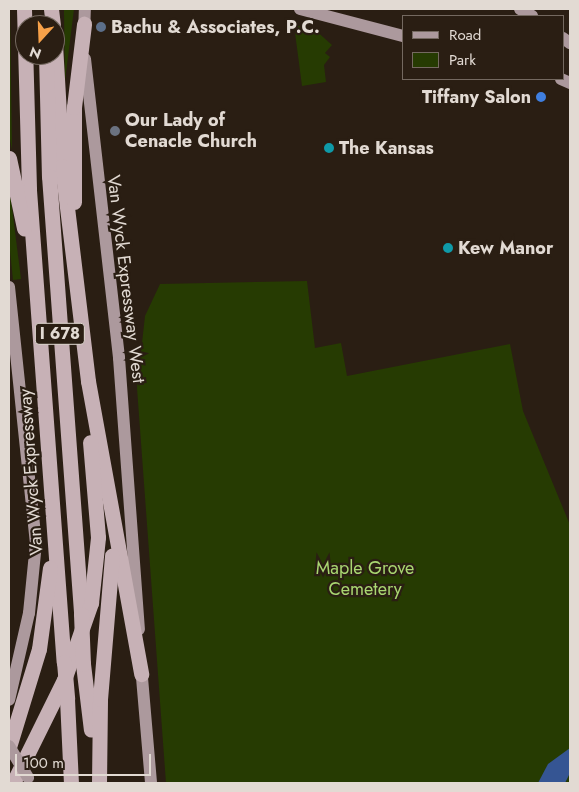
<!DOCTYPE html>
<style>
body{margin:0}
#map{position:relative;width:579px;height:792px;overflow:hidden;background:#2a1e13;font-family:Jost,sans-serif}
div>[style]{position:absolute}
.green>*{inset:0;background:#263b02}
.water>*{inset:0;background:#355593}
.major>*{height:12px;margin:-6px;padding:0 6px;transform-origin:6px;border-radius:6px;background:#ac999d}
.highway>*{height:15px;margin:-7.5px;padding:0 7.5px;transform-origin:7.5px;border-radius:7.5px;background:#c7b1b6}
.major-bridge>*{height:12px;margin:-6px;padding:0 6px;transform-origin:6px;border-radius:6px;background:#ac999d}
.highway-bridge>*{height:15px;margin:-7.5px;padding:0 7.5px;transform-origin:7.5px;border-radius:7.5px;background:#c7b1b6}
.dots>*{width:14px;height:14px;translate:-50% -50%;box-sizing:border-box;border:2px solid #2a1e13;border-radius:50%}
span{translate:-50% -50%;white-space:nowrap;text-align:center;line-height:1.15;-webkit-text-stroke:4.5px #2a1e13;paint-order:stroke}
.shield-label span{padding:1px 4px;background:#2a1e13;border:1px solid;border-radius:4px;-webkit-text-stroke-width:0}
.shield-label{font-size:16px;color:#e2dad3;font-weight:700}
.poi-label{font-size:18px;color:#e2dad3;font-weight:700}
.left{translate:0 -50%;text-align:left}
.right{translate:-100% -50%;text-align:right}
.street-label{font-size:18px;color:#e2dad3}
.park-label{font-size:18px;color:#a9d671}
.frame{position:absolute;inset:0;border:10px solid #e2dad3;pointer-events:none}
.legend{position:absolute;left:402px;top:15px;width:162px;height:65px;box-sizing:border-box;background:#2a1e13;border:1px solid #746960;margin:0;padding:6px 9px;list-style:none;font-size:15px;color:#e2dad3}
.legend li{display:flex;align-items:center;gap:10px;height:25px}
.legend b{width:25px;border:1px solid #746960}
.north{position:absolute;left:15px;top:15px;width:50px;height:50px;box-sizing:border-box;background:#2a1e13;border:1px solid #746960;border-radius:50%;rotate:200deg;font-size:14px;font-weight:700;line-height:20px;text-align:center;color:#e2dad3}
.north::after{content:'';display:block;margin:auto;width:18px;height:22px;background:#f7a149;clip-path:polygon(50% 0,100% 100%,50% 72%,0 100%)}
.scale{position:absolute;left:15px;top:754px;width:136px;height:22px;box-sizing:border-box;border:2px solid #e2dad3;border-top:0;padding-left:6px;font-size:15px;line-height:18px;white-space:nowrap;color:#e2dad3;-webkit-text-stroke:4px #2a1e13;paint-order:stroke}
</style>
<div id="map">
<div class="green">
<div style="clip-path:polygon(9px 9px,10px 9px,12px 150px,9px 134px)"></div>
<div style="clip-path:polygon(64px 9px,74px 9px,65px 81px,64px 13px)"></div>
<div style="clip-path:polygon(294px 25px,314px 29px,332px 45px,325px 53px,330px 57px,324px 65px,326px 82px,302px 86px)"></div>
<div style="clip-path:polygon(9px 184px,21px 279px,13px 280px,9px 241px)"></div>
<div style="clip-path:polygon(307px 281px,315px 348px,341px 343px,347px 376px,510px 344px,523px 411px,570px 525px,570px 783px,166px 783px,137px 388px,145px 316px,160px 284px)"></div>
</div>
<div class="water">
<div style="clip-path:polygon(570px 748px,570px 773px,565px 783px,538px 783px,548px 764px)"></div>
</div>
<div class="major">
<div style="left:300px;top:9px;width:106px;rotate:14.7deg"></div>
<div style="left:520px;top:9px;width:14px;rotate:30deg"></div>
<div style="left:84px;top:34px;width:25px;rotate:-88deg"></div>
<div style="left:563px;top:38px;width:9px;rotate:36deg"></div>
<div style="left:85px;top:59px;width:301px;rotate:83.5deg"></div>
<div style="left:119px;top:358px;width:272px;rotate:85.8deg"></div>
<div style="left:561px;top:79px;width:10px;rotate:24deg"></div>
<div style="left:9px;top:287px;width:257px;rotate:84deg"></div>
<div style="left:36px;top:543px;width:70px;rotate:95.7deg"></div>
<div style="left:29px;top:613px;width:89px;rotate:102.9deg"></div>
<div style="left:141px;top:666px;width:117px;rotate:85.1deg"></div>
</div>
<div class="highway">
<div style="left:24px;top:9px;width:181px;rotate:88.4deg"></div>
<div style="left:29px;top:190px;width:473px;rotate:85.8deg"></div>
<div style="left:51px;top:9px;width:16px;rotate:83deg"></div>
<div style="left:55px;top:44px;width:122px;rotate:86.7deg"></div>
<div style="left:62px;top:166px;width:217px;rotate:83.1deg"></div>
<div style="left:88px;top:381px;width:298px;rotate:79.7deg"></div>
<div style="left:46px;top:55px;width:121px;rotate:88.6deg"></div>
<div style="left:49px;top:176px;width:439px;rotate:85.8deg"></div>
<div style="left:9px;top:158px;width:72px;rotate:77.9deg"></div>
<div style="left:74px;top:202px;width:95px;rotate:-90deg"></div>
<div style="left:74px;top:107px;width:84px;rotate:-83.1deg"></div>
<div style="left:83px;top:664px;width:66px;rotate:83.1deg"></div>
<div style="left:67px;top:699px;width:84px;rotate:87.3deg"></div>
<div style="left:9px;top:747px;width:102px;rotate:-73deg"></div>
<div style="left:39px;top:649px;width:82px;rotate:-82.3deg"></div>
<div style="left:13px;top:783px;width:115px;rotate:-63.7deg"></div>
<div style="left:64px;top:680px;width:82px;rotate:-70.7deg"></div>
<div style="left:91px;top:603px;width:66px;rotate:-83.9deg"></div>
<div style="left:98px;top:537px;width:95px;rotate:-94.8deg"></div>
<div style="left:99px;top:783px;width:84px;rotate:-89.3deg"></div>
<div style="left:100px;top:699px;width:144px;rotate:-85.2deg"></div>
</div>
<div class="major-bridge">
<div style="left:9px;top:746px;width:37px;rotate:59deg"></div>
</div>
<div class="highway-bridge">
<div style="left:81px;top:614px;width:50px;rotate:87.7deg"></div>
<div style="left:64px;top:662px;width:37px;rotate:85deg"></div>
</div>
<div class="dots">
<div style="left:101px;top:27px;background:#5c6f8a"></div>
<div style="left:541px;top:97px;background:#3f7fe0"></div>
<div style="left:115px;top:131px;background:#6b7280"></div>
<div style="left:329px;top:148px;background:#0f9aa8"></div>
<div style="left:448px;top:248px;background:#0f9aa8"></div>
</div>
<div class="shield-label">
<span style="left:60px;top:334px">I 678</span>
</div>
<div class="poi-label">
<span class="left" style="left:111px;top:27px">Bachu &amp; Associates, P.C.</span>
<span class="right" style="left:531px;top:97px">Tiffany Salon</span>
<span class="left" style="left:125px;top:131px">Our Lady of<br>Cenacle Church</span>
<span class="left" style="left:339px;top:148px">The Kansas</span>
<span class="left" style="left:458px;top:248px">Kew Manor</span>
</div>
<div class="street-label">
<span style="left:126px;top:279px;rotate:83deg">Van Wyck Expressway West</span>
<span style="left:31px;top:472px;rotate:-94deg">Van Wyck Expressway</span>
</div>
<div class="park-label">
<span style="left:365px;top:579px">Maple Grove<br>Cemetery</span>
</div>
<div class="frame"></div>
<ul class="legend">
<li><b style="height:6px;background:#ac999d"></b>Road</li>
<li><b style="height:14px;background:#263b02"></b>Park</li>
</ul>
<div class="north">N</div>
<div class="scale">100 m</div>
</div>
